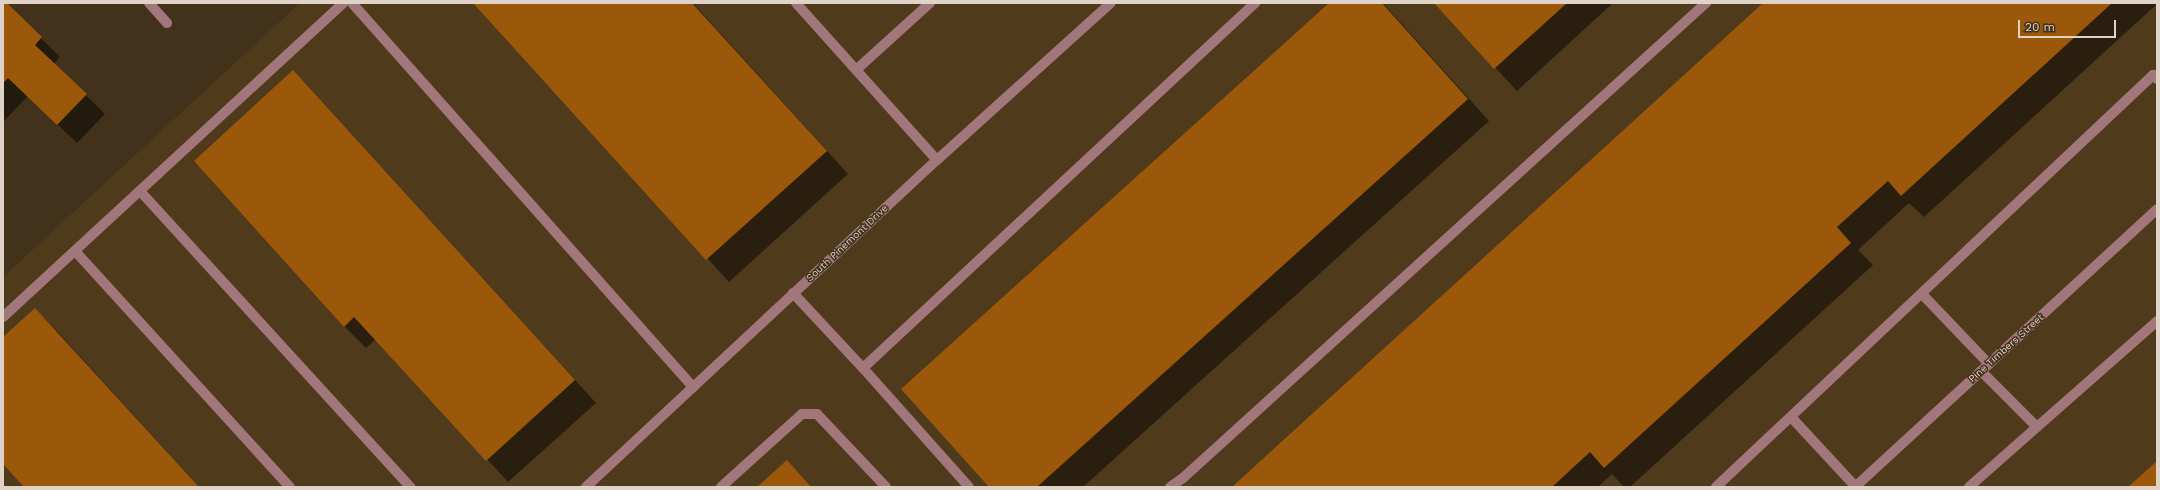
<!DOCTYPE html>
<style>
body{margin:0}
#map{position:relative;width:2160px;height:490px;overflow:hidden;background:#43321b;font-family:"Work Sans",sans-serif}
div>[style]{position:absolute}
.built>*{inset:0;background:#4f3a1c}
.shadow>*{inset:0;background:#0007}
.building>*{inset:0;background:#9b580a}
.minor>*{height:10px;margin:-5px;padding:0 5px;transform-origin:5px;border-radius:5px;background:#a2777c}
span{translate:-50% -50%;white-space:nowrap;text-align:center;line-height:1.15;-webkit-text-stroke:3px #43321b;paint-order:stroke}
.street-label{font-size:10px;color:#ded3c6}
.frame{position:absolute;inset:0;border:4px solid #ded3c6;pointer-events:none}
.scale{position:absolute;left:2018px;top:20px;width:98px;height:18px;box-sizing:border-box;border:2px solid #ded3c6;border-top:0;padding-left:5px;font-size:12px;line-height:14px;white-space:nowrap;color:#ded3c6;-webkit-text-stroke:3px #43321b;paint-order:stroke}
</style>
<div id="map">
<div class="built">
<div style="clip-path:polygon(300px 3px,2157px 3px,2157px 487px,3px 487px,3px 277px)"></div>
</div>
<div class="shadow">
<div style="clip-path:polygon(3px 3px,5px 3px,60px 57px,54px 64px,105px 114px,77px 143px,28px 96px,3px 122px)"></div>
<div style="clip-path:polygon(474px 3px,693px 3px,848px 174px,729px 282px)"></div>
<div style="clip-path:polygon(1331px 3px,1383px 3px,1489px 121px,1083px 487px,991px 487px)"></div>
<div style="clip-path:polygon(1435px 3px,1613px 3px,1517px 91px)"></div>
<div style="clip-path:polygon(1764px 3px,2157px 4px,1924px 217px,1909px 203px,1858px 250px,1873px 265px,1630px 487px,1624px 487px,1612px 474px,1598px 487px,1234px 487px)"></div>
<div style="clip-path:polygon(293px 72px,596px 403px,508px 482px,376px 339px,366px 348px,344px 326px)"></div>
<div style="clip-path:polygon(35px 309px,57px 331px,199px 487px,25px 487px,3px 463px,3px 338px)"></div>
</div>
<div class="building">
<div style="clip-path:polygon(3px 3px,7px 3px,42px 37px,35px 45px,87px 94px,57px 125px,8px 78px,3px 83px)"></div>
<div style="clip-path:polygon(473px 3px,692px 3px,827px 151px,706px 260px)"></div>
<div style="clip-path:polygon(1329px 3px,1382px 3px,1468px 99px,1037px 487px,989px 487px,901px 389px)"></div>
<div style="clip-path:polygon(1434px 3px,1567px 3px,1494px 69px)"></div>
<div style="clip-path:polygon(1763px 3px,2112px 3px,1901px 196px,1888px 181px,1837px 227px,1851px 243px,1604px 468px,1590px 452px,1552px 487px,1232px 487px)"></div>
<div style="clip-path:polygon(293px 70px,575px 380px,486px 461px,354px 317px,344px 327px,194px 161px)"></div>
<div style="clip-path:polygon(35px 308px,199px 487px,24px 487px,3px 464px,3px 337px)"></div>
<div style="clip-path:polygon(787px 460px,811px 487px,757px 487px)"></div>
<div style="clip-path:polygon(2157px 461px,2157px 487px,2128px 487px)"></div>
</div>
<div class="minor">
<div style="left:149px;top:3px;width:27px;rotate:48deg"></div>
<div style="left:352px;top:3px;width:514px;rotate:48.39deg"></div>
<div style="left:796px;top:3px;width:211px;rotate:48.1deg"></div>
<div style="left:856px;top:70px;width:100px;rotate:-42.2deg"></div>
<div style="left:140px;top:191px;width:401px;rotate:47.6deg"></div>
<div style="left:75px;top:251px;width:319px;rotate:47.7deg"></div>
<div style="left:793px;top:293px;width:103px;rotate:47deg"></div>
<div style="left:863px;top:368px;width:536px;rotate:-42.96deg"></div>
<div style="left:1922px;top:294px;width:97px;rotate:46.3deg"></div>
<div style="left:3px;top:317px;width:463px;rotate:-42.7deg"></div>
<div style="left:863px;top:368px;width:159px;rotate:48.3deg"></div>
<div style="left:1981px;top:371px;width:79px;rotate:45deg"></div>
<div style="left:1791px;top:417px;width:94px;rotate:47.2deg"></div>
<div style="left:586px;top:487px;width:480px;rotate:-43deg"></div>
<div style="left:937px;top:160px;width:234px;rotate:-42.1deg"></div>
<div style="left:721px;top:487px;width:109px;rotate:-42deg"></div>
<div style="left:802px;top:414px;width:15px"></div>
<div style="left:817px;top:414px;width:100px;rotate:46.6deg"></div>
<div style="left:1170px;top:487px;width:16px;rotate:-35deg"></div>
<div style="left:1183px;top:478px;width:707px;rotate:-42.25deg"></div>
<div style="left:1716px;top:487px;width:601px;rotate:-43.31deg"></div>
<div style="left:2153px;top:75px;width:6px;rotate:45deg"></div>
<div style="left:1855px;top:487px;width:410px;rotate:-42.6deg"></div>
<div style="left:1969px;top:487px;width:251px;rotate:-41.4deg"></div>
</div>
<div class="street-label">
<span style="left:847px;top:243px;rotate:-43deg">South Pinemont Drive</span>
<span style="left:2006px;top:348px;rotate:-42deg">Pine Timbers Street</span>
</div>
<div class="frame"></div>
<div class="scale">20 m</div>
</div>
